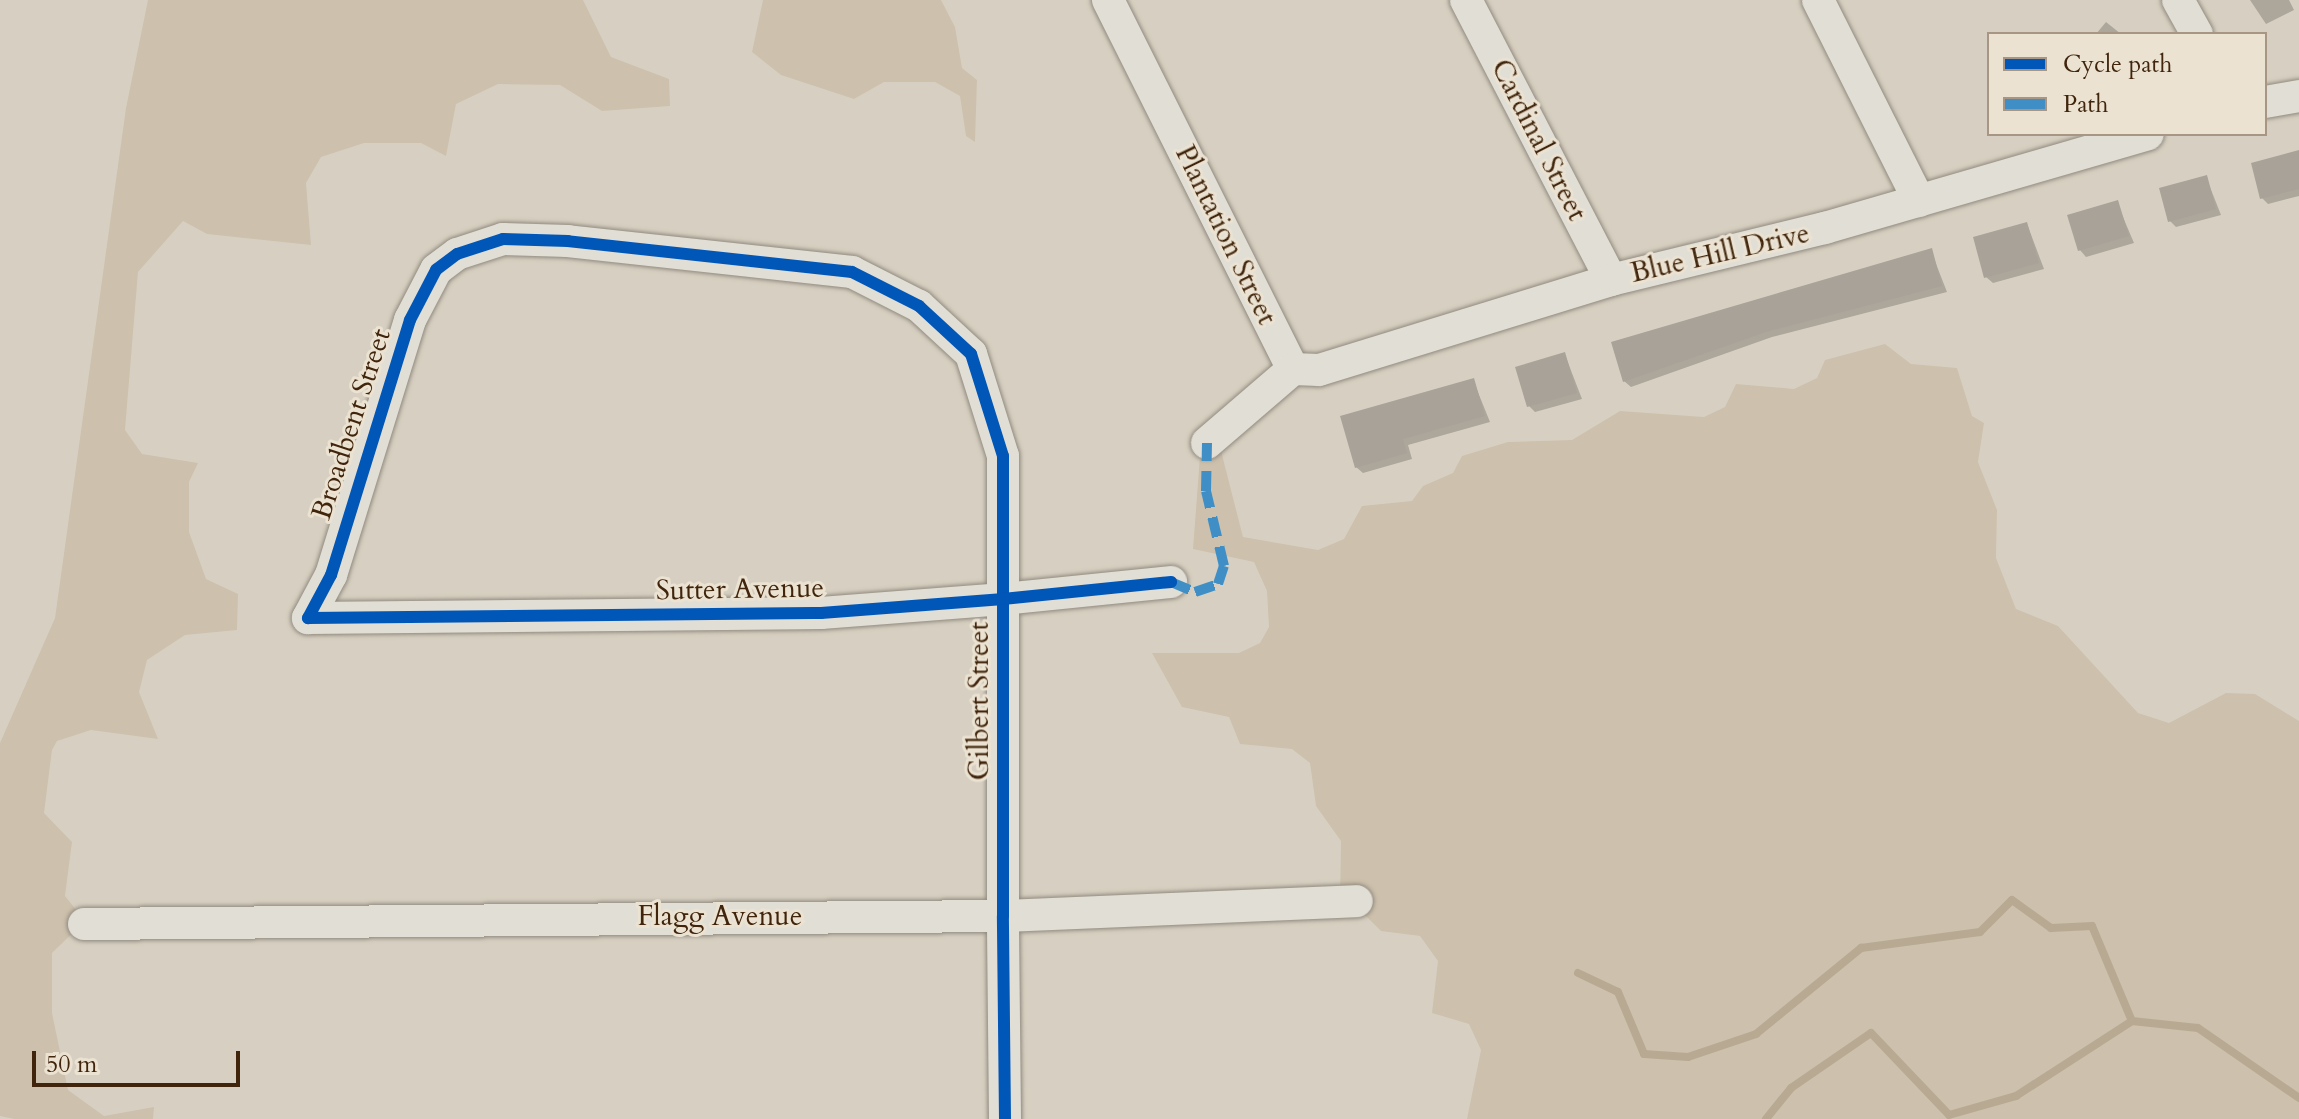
<!DOCTYPE html>
<style>
body{margin:0}
#map{position:relative;width:2299px;height:1119px;overflow:hidden;background:#d7d0c2;font-family:Cardo,serif}
div>[style]{position:absolute}
.green>*{inset:0;background:#cdc1ad}
.shadow>*{inset:0;background:#0003}
.stream>*{height:8px;margin:-4px;padding:0 4px;transform-origin:4px;border-radius:4px;background:#b8a992}
.building>*{inset:0;background:#a9a298}
.roads{filter:drop-shadow(0 0 2px #918a7e) drop-shadow(0 0 2px #918a7e)}
.minor>*{height:32px;margin:-16px;padding:0 16px;transform-origin:16px;border-radius:16px;background:#e1ded6}
.quiet>*{height:10px;margin-top:-5px;transform-origin:0;background:repeating-linear-gradient(90deg,#3f8fc6 0 20px,transparent 0 30px)}
.cycleway>*{height:12px;margin:-6px;padding:0 6px;transform-origin:6px;border-radius:6px;background:#0057b8}
span{translate:-50% -50%;white-space:nowrap;text-align:center;line-height:1.15;-webkit-text-stroke:6px #ebe2d2;paint-order:stroke}
.street-label{font-size:28px;color:#40250c}
.legend{position:absolute;left:1987px;top:32px;width:280px;height:104px;box-sizing:border-box;background:#ebe2d2;border:2px solid #a79683;margin:0;padding:10px 14px;list-style:none;font-size:24px;color:#40250c}
.legend li{display:flex;align-items:center;gap:16px;height:40px}
.legend b{width:40px;border:2px solid #a79683}
.scale{position:absolute;left:32px;top:1051px;width:208px;height:36px;box-sizing:border-box;border:4px solid #40250c;border-top:0;padding-left:10px;font-size:24px;line-height:28px;white-space:nowrap;color:#40250c;-webkit-text-stroke:6px #ebe2d2;paint-order:stroke}
</style>
<div id="map">
<div class="green">
<div style="clip-path:polygon(148px 0,583px 0,611px 57px,669px 79px,670px 106px,602px 111px,560px 85px,498px 84px,456px 104px,446px 156px,421px 143px,364px 143px,321px 157px,306px 183px,311px 245px,207px 234px,183px 221px,138px 272px,125px 430px,142px 454px,198px 463px,189px 482px,189px 532px,206px 579px,238px 594px,237px 630px,185px 635px,147px 660px,139px 692px,158px 739px,91px 730px,57px 741px,52px 750px,44px 813px,72px 842px,65px 896px,85px 921px,52px 953px,52px 1013px,68px 1090px,104px 1116px,154px 1107px,153px 1119px,14px 1119px,0 1116px,0 743px,55px 618px,126px 108px)"></div>
<div style="clip-path:polygon(763px 0,941px 0,955px 27px,962px 68px,977px 80px,975px 142px,966px 136px,960px 96px,935px 82px,884px 82px,854px 99px,781px 75px,752px 52px)"></div>
<div style="clip-path:polygon(1885px 344px,1911px 364px,1957px 368px,1972px 416px,1984px 423px,1978px 462px,1997px 510px,1996px 558px,2016px 609px,2058px 626px,2138px 713px,2169px 723px,2226px 693px,2255px 694px,2299px 721px,2299px 1119px,1467px 1119px,1481px 1050px,1469px 1024px,1432px 1013px,1438px 961px,1420px 936px,1381px 931px,1358px 908px,1340px 903px,1341px 841px,1316px 806px,1310px 763px,1292px 749px,1240px 744px,1229px 717px,1182px 707px,1152px 653px,1239px 653px,1260px 643px,1269px 627px,1267px 591px,1254px 562px,1193px 549px,1200px 456px,1218px 439px,1243px 537px,1318px 550px,1344px 539px,1362px 506px,1412px 501px,1423px 486px,1453px 473px,1462px 456px,1508px 442px,1572px 440px,1620px 411px,1704px 417px,1725px 407px,1736px 384px,1794px 389px,1817px 378px,1825px 360px)"></div>
</div>
<div class="shadow">
<div style="clip-path:polygon(2250px 0,2289px 0,2294px 10px,2266px 24px)"></div>
<div style="clip-path:polygon(2106px 22px,2121px 34px,2096px 34px)"></div>
<div style="clip-path:polygon(2299px 155px,2299px 196px,2268px 204px,2262px 198px)"></div>
<div style="clip-path:polygon(2206px 177px,2221px 215px,2176px 227px,2170px 221px)"></div>
<div style="clip-path:polygon(2117px 203px,2134px 243px,2086px 257px,2080px 250px)"></div>
<div style="clip-path:polygon(2027px 224px,2044px 269px,1993px 283px,1986px 277px)"></div>
<div style="clip-path:polygon(1931px 251px,1947px 292px,1772px 337px,1631px 387px,1624px 381px)"></div>
<div style="clip-path:polygon(1565px 355px,1582px 399px,1535px 412px,1529px 406px)"></div>
<div style="clip-path:polygon(1473px 380px,1490px 422px,1408px 445px,1412px 459px,1363px 473px,1356px 467px)"></div>
</div>
<div class="stream">
<div style="left:1578px;top:973px;width:44px;rotate:25.4deg"></div>
<div style="left:1618px;top:992px;width:67px;rotate:67.2deg"></div>
<div style="left:1644px;top:1054px;width:44px;rotate:3.9deg"></div>
<div style="left:1688px;top:1057px;width:72px;rotate:-18.7deg"></div>
<div style="left:1756px;top:1034px;width:136px;rotate:-39.3deg"></div>
<div style="left:1861px;top:948px;width:120px;rotate:-7.7deg"></div>
<div style="left:1980px;top:932px;width:45px;rotate:-45deg"></div>
<div style="left:2012px;top:900px;width:48px;rotate:35.7deg"></div>
<div style="left:2051px;top:928px;width:41px;rotate:-2.8deg"></div>
<div style="left:2092px;top:926px;width:103px;rotate:67.2deg"></div>
<div style="left:1766px;top:1119px;width:40px;rotate:-51deg"></div>
<div style="left:1791px;top:1088px;width:97px;rotate:-34.5deg"></div>
<div style="left:1871px;top:1033px;width:113px;rotate:46.4deg"></div>
<div style="left:1949px;top:1115px;width:70px;rotate:-15.8deg"></div>
<div style="left:2016px;top:1096px;width:138px;rotate:-32.9deg"></div>
<div style="left:2132px;top:1021px;width:66px;rotate:6.1deg"></div>
<div style="left:2198px;top:1028px;width:123px;rotate:34.7deg"></div>
</div>
<div class="building">
<div style="clip-path:polygon(2299px 150px,2299px 189px,2260px 199px,2251px 163px)"></div>
<div style="clip-path:polygon(2207px 175px,2216px 209px,2168px 222px,2159px 188px)"></div>
<div style="clip-path:polygon(2118px 200px,2129px 236px,2078px 251px,2067px 215px)"></div>
<div style="clip-path:polygon(2027px 222px,2039px 263px,1984px 278px,1973px 237px)"></div>
<div style="clip-path:polygon(1932px 248px,1942px 286px,1766px 332px,1623px 382px,1611px 342px)"></div>
<div style="clip-path:polygon(1565px 352px,1577px 393px,1527px 407px,1515px 367px)"></div>
<div style="clip-path:polygon(1474px 378px,1485px 416px,1403px 439px,1407px 453px,1355px 468px,1340px 416px)"></div>
</div>
<div class="roads">
<div class="minor">
<div style="left:1108px;top:0;width:413px;rotate:63.4deg"></div>
<div style="left:1466px;top:0;width:315px;rotate:62.6deg"></div>
<div style="left:1818px;top:0;width:225px;rotate:63.3deg"></div>
<div style="left:2178px;top:0;width:39px;rotate:61deg"></div>
<div style="left:2265px;top:102px;width:35px;rotate:-10deg"></div>
<div style="left:1293px;top:369px;width:26px;rotate:2deg"></div>
<div style="left:1319px;top:370px;width:306px;rotate:-17.1deg"></div>
<div style="left:1611px;top:280px;width:220px;rotate:-13.7deg"></div>
<div style="left:1825px;top:228px;width:336px;rotate:-16.2deg"></div>
<div style="left:1207px;top:443px;width:113px;rotate:-40.7deg"></div>
<div style="left:84px;top:924px;width:919px;rotate:-0.5deg"></div>
<div style="left:1003px;top:916px;width:354px;rotate:-2.4deg"></div>
<div style="left:1005px;top:1119px;width:203px;rotate:-90.6deg"></div>
<div style="left:1003px;top:916px;width:460px;rotate:-90deg"></div>
<div style="left:1003px;top:456px;width:107px;rotate:-107.4deg"></div>
<div style="left:971px;top:354px;width:71px;rotate:-137.3deg"></div>
<div style="left:919px;top:306px;width:75px;rotate:-153.1deg"></div>
<div style="left:852px;top:272px;width:286px;rotate:-173.8deg"></div>
<div style="left:568px;top:241px;width:65px;rotate:-178.2deg"></div>
<div style="left:503px;top:239px;width:48px;rotate:161.9deg"></div>
<div style="left:457px;top:254px;width:26px;rotate:143deg"></div>
<div style="left:436px;top:270px;width:56px;rotate:117.5deg"></div>
<div style="left:410px;top:320px;width:267px;rotate:107.2deg"></div>
<div style="left:331px;top:575px;width:49px;rotate:118.1deg"></div>
<div style="left:308px;top:618px;width:513px;rotate:-0.56deg"></div>
<div style="left:821px;top:613px;width:183px;rotate:-4.4deg"></div>
<div style="left:1003px;top:599px;width:169px;rotate:-5.8deg"></div>
</div>
</div>
<div class="quiet">
<div style="left:1171px;top:582px;width:26px;rotate:23deg"></div>
<div style="left:1195px;top:592px;width:24px;rotate:-19deg"></div>
<div style="left:1218px;top:584px;width:19px;rotate:-72deg"></div>
<div style="left:1224px;top:566px;width:77px;rotate:-103.5deg"></div>
<div style="left:1206px;top:491px;width:48px;rotate:-88.8deg"></div>
</div>
<div class="cycleway">
<div style="left:1005px;top:1119px;width:203px;rotate:-90.6deg"></div>
<div style="left:1003px;top:916px;width:460px;rotate:-90deg"></div>
<div style="left:1003px;top:456px;width:107px;rotate:-107.4deg"></div>
<div style="left:971px;top:354px;width:71px;rotate:-137.3deg"></div>
<div style="left:919px;top:306px;width:75px;rotate:-153.1deg"></div>
<div style="left:852px;top:272px;width:286px;rotate:-173.8deg"></div>
<div style="left:568px;top:241px;width:65px;rotate:-178.2deg"></div>
<div style="left:503px;top:239px;width:48px;rotate:161.9deg"></div>
<div style="left:457px;top:254px;width:26px;rotate:143deg"></div>
<div style="left:436px;top:270px;width:56px;rotate:117.5deg"></div>
<div style="left:410px;top:320px;width:267px;rotate:107.2deg"></div>
<div style="left:331px;top:575px;width:49px;rotate:118.1deg"></div>
<div style="left:308px;top:618px;width:513px;rotate:-0.56deg"></div>
<div style="left:821px;top:613px;width:183px;rotate:-4.4deg"></div>
<div style="left:1003px;top:599px;width:169px;rotate:-5.8deg"></div>
</div>
<div class="street-label">
<span style="left:1539px;top:140px;rotate:63deg">Cardinal Street</span>
<span style="left:1226px;top:235px;rotate:64deg">Plantation Street</span>
<span style="left:1720px;top:253px;rotate:-13deg">Blue Hill Drive</span>
<span style="left:351px;top:424px;rotate:-72deg">Broadbent Street</span>
<span style="left:740px;top:589px;rotate:-1deg">Sutter Avenue</span>
<span style="left:979px;top:701px;rotate:-90deg">Gilbert Street</span>
<span style="left:720px;top:916px">Flagg Avenue</span>
</div>
<ul class="legend">
<li><b style="height:10px;background:#0057b8"></b>Cycle path</li>
<li><b style="height:10px;background:#3f8fc6"></b>Path</li>
</ul>
<div class="scale">50 m</div>
</div>
